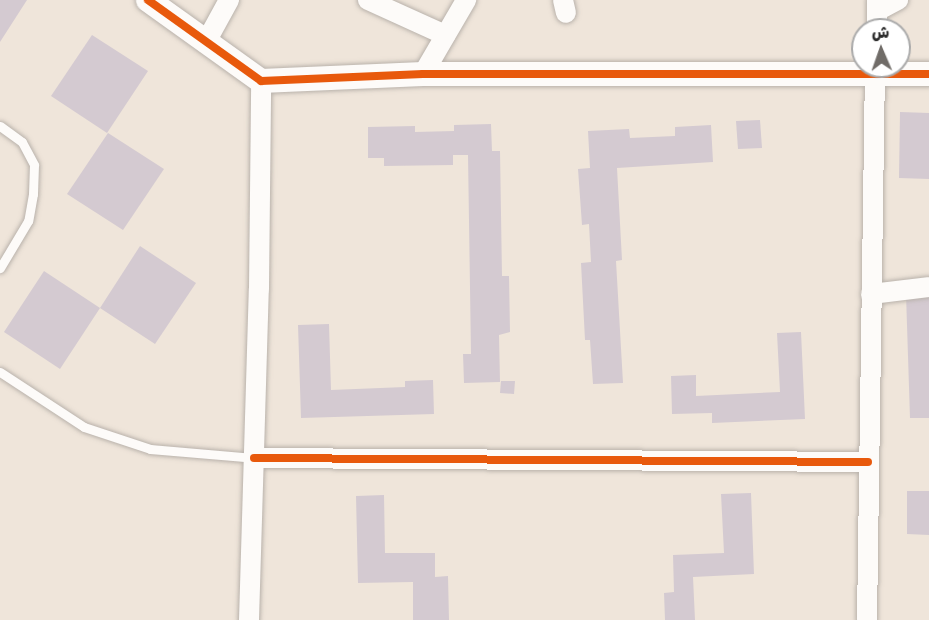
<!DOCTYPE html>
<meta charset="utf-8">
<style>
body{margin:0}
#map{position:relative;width:929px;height:620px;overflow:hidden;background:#efe5da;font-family:"Patrick Hand","Playpen Sans Arabic",sans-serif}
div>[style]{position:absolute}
.building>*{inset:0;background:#d4cad1}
.roads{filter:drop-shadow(0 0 2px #b9b2ab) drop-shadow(0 0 2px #b9b2ab)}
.service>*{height:9px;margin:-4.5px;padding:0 4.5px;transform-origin:4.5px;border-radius:4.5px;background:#fdfbf9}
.minor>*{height:20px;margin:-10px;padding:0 10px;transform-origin:10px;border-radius:10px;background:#fdfbf9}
.tertiary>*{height:24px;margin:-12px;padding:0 12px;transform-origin:12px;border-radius:12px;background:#fdfbf9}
.cycleway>*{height:8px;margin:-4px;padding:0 4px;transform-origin:4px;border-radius:4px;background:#e8590c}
span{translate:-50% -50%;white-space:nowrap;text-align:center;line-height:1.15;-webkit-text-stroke:4.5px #fff;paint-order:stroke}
.north{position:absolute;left:851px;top:18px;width:60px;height:60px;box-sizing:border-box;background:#fff;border:2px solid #aaa;border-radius:50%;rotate:358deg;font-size:16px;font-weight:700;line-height:24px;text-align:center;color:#2b2b2b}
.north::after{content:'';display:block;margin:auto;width:21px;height:27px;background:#706c68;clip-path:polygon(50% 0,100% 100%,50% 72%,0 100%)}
</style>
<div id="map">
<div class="building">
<div style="clip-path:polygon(0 0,27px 0,0 42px)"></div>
<div style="clip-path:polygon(92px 35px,148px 71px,107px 133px,51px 96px)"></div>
<div style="clip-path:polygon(900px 112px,929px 113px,929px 179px,899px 178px)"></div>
<div style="clip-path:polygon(760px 120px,762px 148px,738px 149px,736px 121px)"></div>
<div style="clip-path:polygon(491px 124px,492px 151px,500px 151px,502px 276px,509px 276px,510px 332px,499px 335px,500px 382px,464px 383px,463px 354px,471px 354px,468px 155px,453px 155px,453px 165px,384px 166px,384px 158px,368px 158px,368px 127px,415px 126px,415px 132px,454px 131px,454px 125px)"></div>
<div style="clip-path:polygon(711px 125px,713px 162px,617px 168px,622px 260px,616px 261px,623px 383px,593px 384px,590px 340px,585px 340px,581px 263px,591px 262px,589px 224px,582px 225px,578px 169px,590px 168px,588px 131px,629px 129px,630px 138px,675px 136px,675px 127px)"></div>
<div style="clip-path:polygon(108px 133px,164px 169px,123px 230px,67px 194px)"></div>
<div style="clip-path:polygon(140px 246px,196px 283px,155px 344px,100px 308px)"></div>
<div style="clip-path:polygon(44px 271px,100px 308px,60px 369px,4px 332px)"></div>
<div style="clip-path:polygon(929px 293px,929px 418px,910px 418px,906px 294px)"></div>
<div style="clip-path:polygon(329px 324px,331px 390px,405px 387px,405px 381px,433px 380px,434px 414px,301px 418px,298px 325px)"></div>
<div style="clip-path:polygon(801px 332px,805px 419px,712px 423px,712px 413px,672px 414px,671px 376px,696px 375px,696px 396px,780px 392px,777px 333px)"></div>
<div style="clip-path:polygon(501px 381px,515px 381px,514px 394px,500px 393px)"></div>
<div style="clip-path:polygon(907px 491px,929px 491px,929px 535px,907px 534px)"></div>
<div style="clip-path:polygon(751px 493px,754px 574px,693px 577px,695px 620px,665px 620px,664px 593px,674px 592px,673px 555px,724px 553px,721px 494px)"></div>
<div style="clip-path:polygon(384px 495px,385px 553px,435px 553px,435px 577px,448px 576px,449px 620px,413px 620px,413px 582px,358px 583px,356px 496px)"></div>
</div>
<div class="roads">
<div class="service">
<div style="left:0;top:126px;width:27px;rotate:36deg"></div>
<div style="left:22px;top:142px;width:26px;rotate:62deg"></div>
<div style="left:34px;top:165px;width:29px;rotate:92deg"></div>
<div style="left:33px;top:194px;width:27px;rotate:100deg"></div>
<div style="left:28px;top:221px;width:55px;rotate:120.8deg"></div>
<div style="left:0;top:372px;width:100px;rotate:33.2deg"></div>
<div style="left:84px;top:427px;width:70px;rotate:18.4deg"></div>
<div style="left:150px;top:449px;width:104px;rotate:4.9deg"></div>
</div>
<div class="minor">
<div style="left:368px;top:0;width:85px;rotate:24.4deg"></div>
<div style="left:563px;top:0;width:13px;rotate:77deg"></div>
<div style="left:877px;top:11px;width:24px;rotate:-28deg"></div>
<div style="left:877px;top:30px;width:30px;rotate:-90deg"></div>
<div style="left:206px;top:42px;width:48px;rotate:-61.3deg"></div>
<div style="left:423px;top:74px;width:86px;rotate:-59.8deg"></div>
<div style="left:871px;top:294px;width:58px;rotate:-6.9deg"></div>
<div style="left:254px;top:458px;width:614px;rotate:0.37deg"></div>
<div style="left:249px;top:620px;width:331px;rotate:-88.3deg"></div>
<div style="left:259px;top:289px;width:208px;rotate:-89.4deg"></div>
<div style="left:867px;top:620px;width:554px;rotate:-89.17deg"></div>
</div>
<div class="tertiary">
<div style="left:148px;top:0;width:139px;rotate:35.6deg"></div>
<div style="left:261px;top:81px;width:162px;rotate:-2.5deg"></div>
<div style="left:423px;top:74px;width:506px"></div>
</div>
</div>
<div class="cycleway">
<div style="left:148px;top:0;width:139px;rotate:35.6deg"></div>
<div style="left:261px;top:81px;width:162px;rotate:-2.5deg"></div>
<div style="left:423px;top:74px;width:506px"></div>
<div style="left:254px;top:458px;width:614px;rotate:0.37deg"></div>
</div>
<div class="north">ش</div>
</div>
